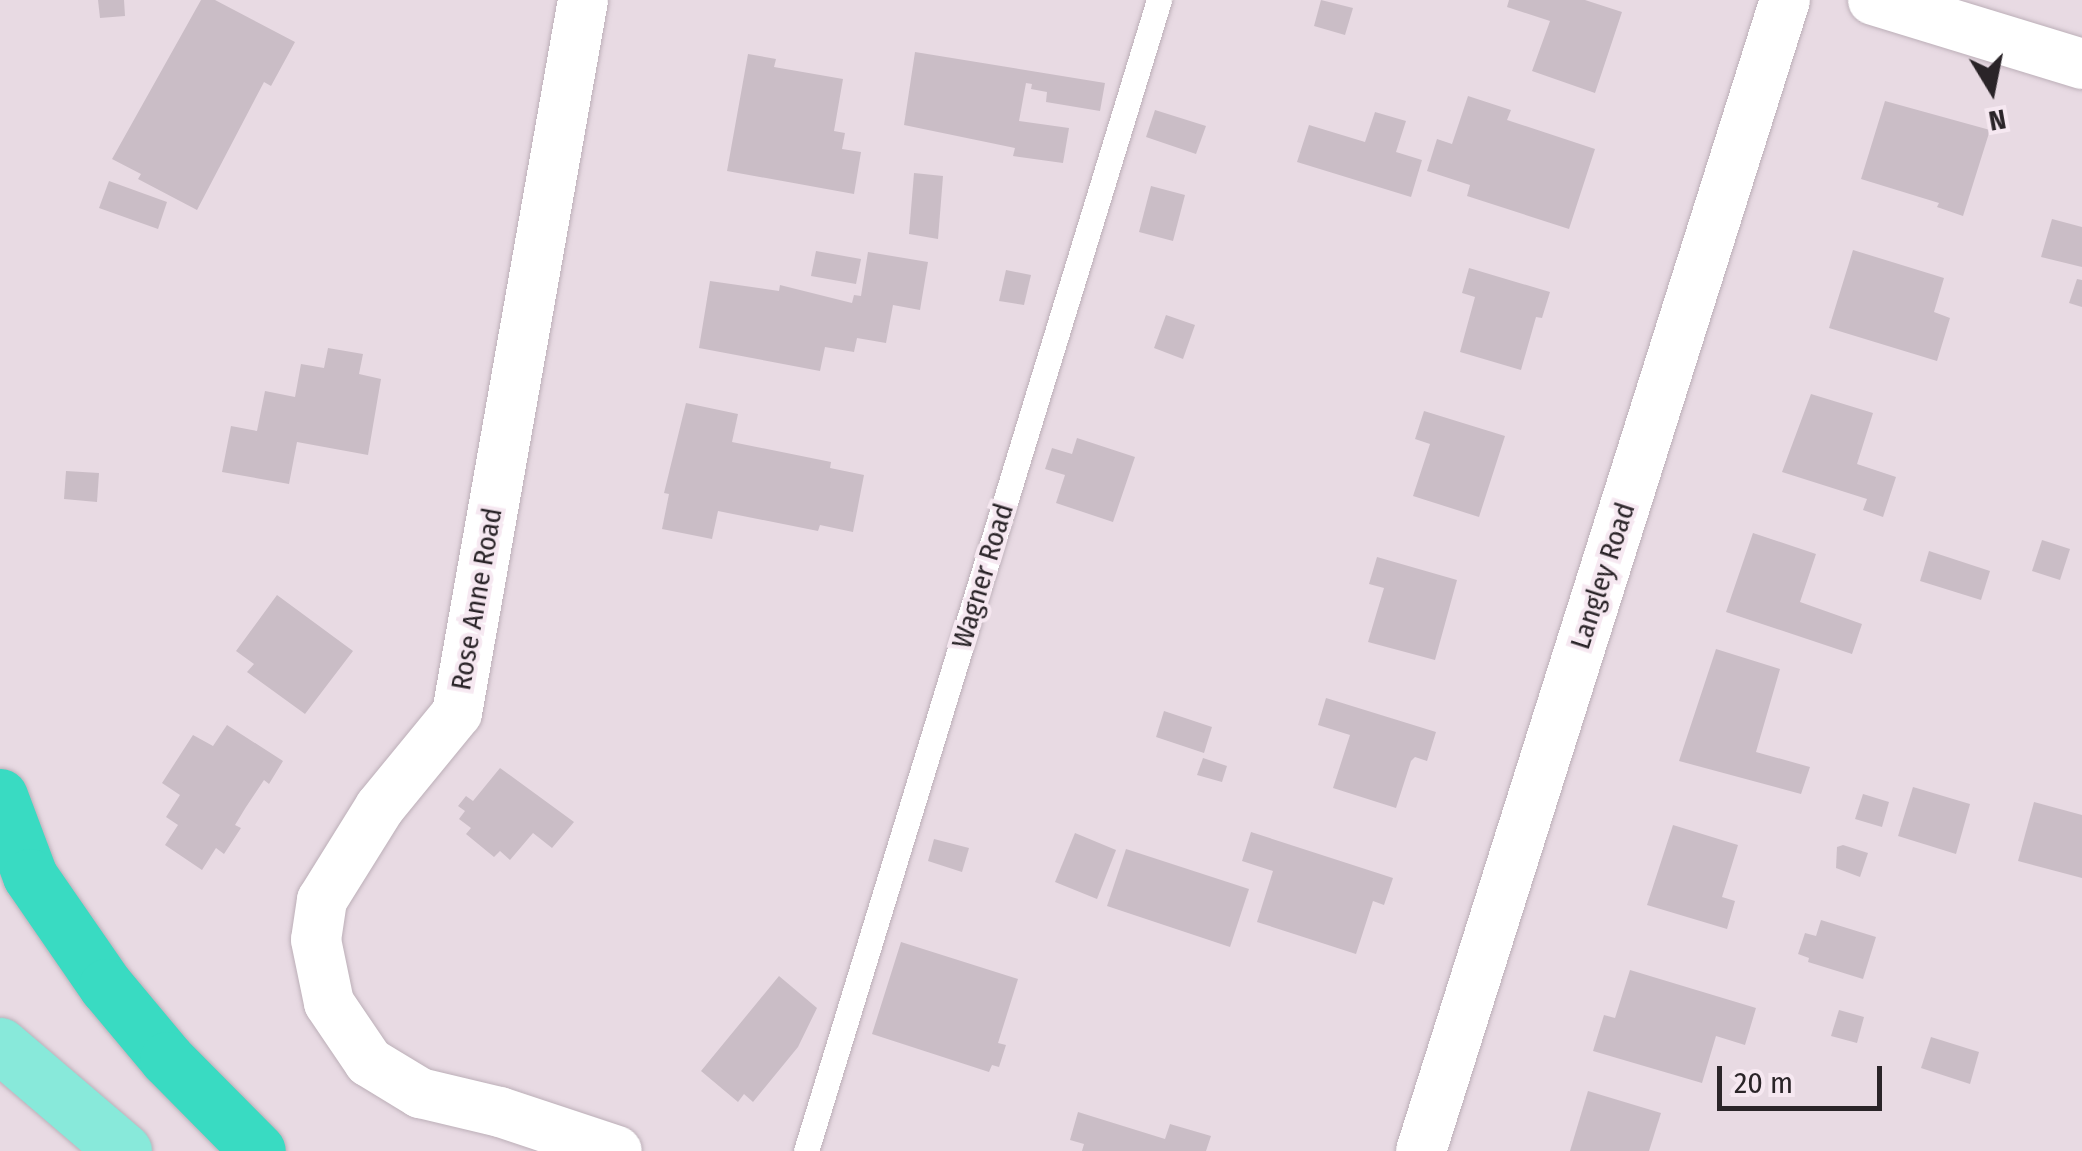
<!DOCTYPE html>
<style>
body{margin:0}
#map{position:relative;width:2082px;height:1151px;overflow:hidden;background:#e8dae3;font-family:"Fira Sans Condensed",sans-serif}
div>[style]{position:absolute}
.building>*{inset:0;background:#cabdc6}
.roads{filter:drop-shadow(0 0 2px #bcafb8) drop-shadow(0 0 2px #bcafb8)}
.service>*{height:25px;margin:-12.5px;padding:0 12.5px;transform-origin:12.5px;border-radius:12.5px;background:#fff}
.minor>*{height:50px;margin:-25px;padding:0 25px;transform-origin:25px;border-radius:25px;background:#fff}
.primary>*{height:55px;margin:-27.5px;padding:0 27.5px;transform-origin:27.5px;border-radius:27.5px;background:#88e9da}
.motorway>*{height:55px;margin:-27.5px;padding:0 27.5px;transform-origin:27.5px;border-radius:27.5px;background:#39dbc2}
span{translate:-50% -50%;white-space:nowrap;text-align:center;line-height:1.15;-webkit-text-stroke:8px #f6e8f1;paint-order:stroke}
.street-label{font-size:28px;color:#2a2428}
.north{position:absolute;left:1942px;top:40px;width:100px;height:100px;-webkit-text-stroke:8px #f6e8f1;paint-order:stroke;rotate:170deg;font-size:28px;font-weight:700;line-height:40px;text-align:center;color:#2a2428}
.north::after{content:'';display:block;margin:auto;width:35px;height:45px;background:#2a2428;clip-path:polygon(50% 0,100% 100%,50% 72%,0 100%)}
.scale{position:absolute;left:1717px;top:1066px;width:165px;height:45px;box-sizing:border-box;border:5px solid #2a2428;border-top:0;padding-left:12px;font-size:30px;line-height:35px;white-space:nowrap;color:#2a2428;-webkit-text-stroke:8px #f6e8f1;paint-order:stroke}
</style>
<div id="map">
<div class="building">
<div style="clip-path:polygon(98px 0,124px 0,125px 16px,100px 18px)"></div>
<div style="clip-path:polygon(201px 0,215px 0,295px 42px,271px 86px,264px 82px,197px 210px,138px 179px,141px 174px,112px 159px)"></div>
<div style="clip-path:polygon(1321px 0,1353px 8px,1345px 35px,1314px 26px)"></div>
<div style="clip-path:polygon(1509px 0,1585px 0,1622px 12px,1595px 93px,1532px 71px,1550px 21px,1507px 7px)"></div>
<div style="clip-path:polygon(915px 52px,1105px 83px,1100px 111px,1046px 102px,1047px 92px,1031px 89px,1032px 84px,1026px 83px,1019px 121px,1069px 128px,1063px 163px,1013px 156px,1015px 148px,904px 125px)"></div>
<div style="clip-path:polygon(748px 54px,776px 59px,774px 67px,843px 79px,834px 131px,845px 133px,842px 149px,861px 152px,854px 194px,727px 171px)"></div>
<div style="clip-path:polygon(1468px 96px,1511px 110px,1507px 120px,1595px 149px,1569px 229px,1467px 196px,1470px 185px,1427px 171px,1437px 139px,1452px 144px)"></div>
<div style="clip-path:polygon(1885px 101px,1990px 130px,1963px 216px,1937px 207px,1939px 203px,1861px 179px)"></div>
<div style="clip-path:polygon(1155px 110px,1206px 126px,1196px 154px,1146px 137px)"></div>
<div style="clip-path:polygon(1375px 112px,1406px 121px,1396px 152px,1422px 160px,1411px 197px,1297px 162px,1309px 125px,1365px 142px)"></div>
<div style="clip-path:polygon(914px 173px,943px 176px,938px 239px,909px 234px)"></div>
<div style="clip-path:polygon(109px 181px,167px 202px,158px 229px,99px 208px)"></div>
<div style="clip-path:polygon(1151px 186px,1185px 195px,1173px 241px,1139px 232px)"></div>
<div style="clip-path:polygon(2052px 219px,2082px 227px,2082px 267px,2041px 257px)"></div>
<div style="clip-path:polygon(1853px 250px,1944px 278px,1934px 312px,1950px 318px,1937px 361px,1829px 328px)"></div>
<div style="clip-path:polygon(816px 251px,861px 259px,856px 284px,811px 276px)"></div>
<div style="clip-path:polygon(868px 252px,928px 262px,920px 310px,893px 305px,886px 343px,857px 338px,854px 352px,825px 347px,820px 371px,699px 348px,710px 281px,779px 291px,780px 285px,852px 303px,854px 295px,861px 296px)"></div>
<div style="clip-path:polygon(1469px 268px,1550px 292px,1542px 318px,1536px 317px,1521px 370px,1460px 352px,1475px 297px,1462px 293px)"></div>
<div style="clip-path:polygon(1006px 270px,1031px 275px,1024px 305px,999px 301px)"></div>
<div style="clip-path:polygon(2077px 279px,2082px 280px,2082px 307px,2069px 303px)"></div>
<div style="clip-path:polygon(1166px 315px,1195px 325px,1183px 359px,1154px 348px)"></div>
<div style="clip-path:polygon(328px 348px,363px 354px,359px 374px,381px 379px,368px 455px,297px 442px,289px 484px,222px 472px,231px 426px,257px 431px,265px 391px,295px 397px,301px 364px,324px 368px)"></div>
<div style="clip-path:polygon(1811px 394px,1873px 413px,1857px 464px,1896px 477px,1883px 517px,1863px 510px,1867px 499px,1782px 472px)"></div>
<div style="clip-path:polygon(686px 403px,738px 414px,732px 442px,831px 462px,830px 468px,864px 475px,853px 532px,820px 525px,818px 531px,718px 511px,712px 539px,662px 529px,669px 494px,664px 493px)"></div>
<div style="clip-path:polygon(1424px 411px,1505px 436px,1479px 517px,1413px 496px,1430px 444px,1415px 439px)"></div>
<div style="clip-path:polygon(1077px 438px,1135px 457px,1113px 522px,1056px 503px,1065px 475px,1045px 469px,1052px 448px,1072px 454px)"></div>
<div style="clip-path:polygon(66px 471px,99px 473px,97px 502px,64px 499px)"></div>
<div style="clip-path:polygon(1753px 533px,1816px 554px,1800px 602px,1862px 624px,1852px 654px,1726px 612px)"></div>
<div style="clip-path:polygon(2042px 540px,2070px 549px,2060px 580px,2032px 571px)"></div>
<div style="clip-path:polygon(1929px 551px,1990px 571px,1981px 600px,1920px 581px)"></div>
<div style="clip-path:polygon(1377px 557px,1457px 580px,1435px 660px,1368px 642px,1384px 588px,1369px 584px)"></div>
<div style="clip-path:polygon(277px 595px,353px 651px,305px 714px,247px 672px,254px 664px,236px 651px)"></div>
<div style="clip-path:polygon(1716px 649px,1780px 669px,1756px 752px,1810px 767px,1801px 794px,1679px 761px)"></div>
<div style="clip-path:polygon(1326px 698px,1436px 732px,1427px 761px,1415px 757px,1411px 761px,1396px 808px,1333px 788px,1350px 735px,1318px 725px)"></div>
<div style="clip-path:polygon(1164px 711px,1212px 727px,1204px 753px,1156px 737px)"></div>
<div style="clip-path:polygon(227px 725px,283px 761px,269px 784px,264px 780px,246px 807px,235px 825px,241px 828px,224px 854px,216px 848px,202px 870px,165px 845px,178px 825px,166px 817px,180px 795px,162px 783px,193px 735px,213px 746px)"></div>
<div style="clip-path:polygon(1203px 758px,1227px 766px,1222px 782px,1197px 775px)"></div>
<div style="clip-path:polygon(500px 768px,574px 822px,552px 848px,533px 833px,510px 860px,500px 851px,494px 857px,466px 834px,471px 828px,459px 819px,465px 811px,458px 806px,466px 796px,473px 801px)"></div>
<div style="clip-path:polygon(1913px 787px,1970px 804px,1956px 854px,1898px 836px)"></div>
<div style="clip-path:polygon(1863px 794px,1889px 802px,1882px 827px,1855px 819px)"></div>
<div style="clip-path:polygon(2034px 802px,2082px 815px,2082px 878px,2018px 861px)"></div>
<div style="clip-path:polygon(1673px 825px,1738px 845px,1722px 897px,1735px 901px,1727px 929px,1647px 905px)"></div>
<div style="clip-path:polygon(1251px 832px,1393px 878px,1384px 905px,1373px 901px,1356px 954px,1257px 922px,1273px 871px,1242px 861px)"></div>
<div style="clip-path:polygon(1075px 833px,1116px 850px,1097px 899px,1055px 882px)"></div>
<div style="clip-path:polygon(934px 839px,969px 848px,962px 872px,928px 861px)"></div>
<div style="clip-path:polygon(1843px 845px,1868px 853px,1860px 877px,1836px 868px,1837px 847px)"></div>
<div style="clip-path:polygon(1126px 849px,1249px 889px,1230px 947px,1107px 906px)"></div>
<div style="clip-path:polygon(1821px 920px,1876px 937px,1863px 979px,1808px 962px,1809px 958px,1798px 954px,1805px 933px,1816px 936px)"></div>
<div style="clip-path:polygon(901px 942px,1018px 979px,998px 1043px,1006px 1045px,999px 1067px,992px 1065px,989px 1072px,872px 1034px)"></div>
<div style="clip-path:polygon(1630px 970px,1756px 1008px,1745px 1045px,1716px 1036px,1702px 1083px,1593px 1051px,1604px 1015px,1615px 1018px)"></div>
<div style="clip-path:polygon(779px 976px,817px 1008px,798px 1047px,753px 1102px,744px 1094px,738px 1102px,701px 1071px)"></div>
<div style="clip-path:polygon(1839px 1010px,1864px 1017px,1857px 1043px,1831px 1036px)"></div>
<div style="clip-path:polygon(1931px 1037px,1979px 1052px,1970px 1084px,1921px 1068px)"></div>
<div style="clip-path:polygon(1588px 1091px,1661px 1113px,1649px 1151px,1570px 1151px)"></div>
<div style="clip-path:polygon(1078px 1112px,1165px 1139px,1170px 1124px,1211px 1136px,1206px 1151px,1082px 1151px,1084px 1144px,1070px 1140px)"></div>
</div>
<div class="roads">
<div class="service">
<div style="left:806px;top:1151px;width:1204px;rotate:-72.95deg"></div>
</div>
<div class="minor">
<div style="left:583px;top:0;width:724px;rotate:100.02deg"></div>
<div style="left:457px;top:713px;width:122px;rotate:129.3deg"></div>
<div style="left:380px;top:807px;width:110px;rotate:121.9deg"></div>
<div style="left:322px;top:900px;width:40px;rotate:98.5deg"></div>
<div style="left:316px;top:940px;width:64px;rotate:78.3deg"></div>
<div style="left:329px;top:1003px;width:71px;rotate:55.9deg"></div>
<div style="left:369px;top:1062px;width:60px;rotate:31.3deg"></div>
<div style="left:420px;top:1093px;width:82px;rotate:13.4deg"></div>
<div style="left:500px;top:1112px;width:123px;rotate:18.4deg"></div>
<div style="left:1873px;top:0;width:219px;rotate:17deg"></div>
<div style="left:1421px;top:1151px;width:1207px;rotate:-72.45deg"></div>
</div>
<div class="primary">
<div style="left:0;top:1045px;width:163px;rotate:40.5deg"></div>
</div>
<div class="motorway">
<div style="left:0;top:796px;width:85px;rotate:69.4deg"></div>
<div style="left:30px;top:876px;width:134px;rotate:55.4deg"></div>
<div style="left:106px;top:986px;width:95px;rotate:50.1deg"></div>
<div style="left:167px;top:1059px;width:129px;rotate:45.3deg"></div>
</div>
</div>
<div class="street-label">
<span style="left:983px;top:576px;rotate:-73deg">Wagner Road</span>
<span style="left:1603px;top:576px;rotate:-72deg">Langley Road</span>
<span style="left:477px;top:599px;rotate:-80deg">Rose Anne Road</span>
</div>
<div class="north">N</div>
<div class="scale">20 m</div>
</div>
